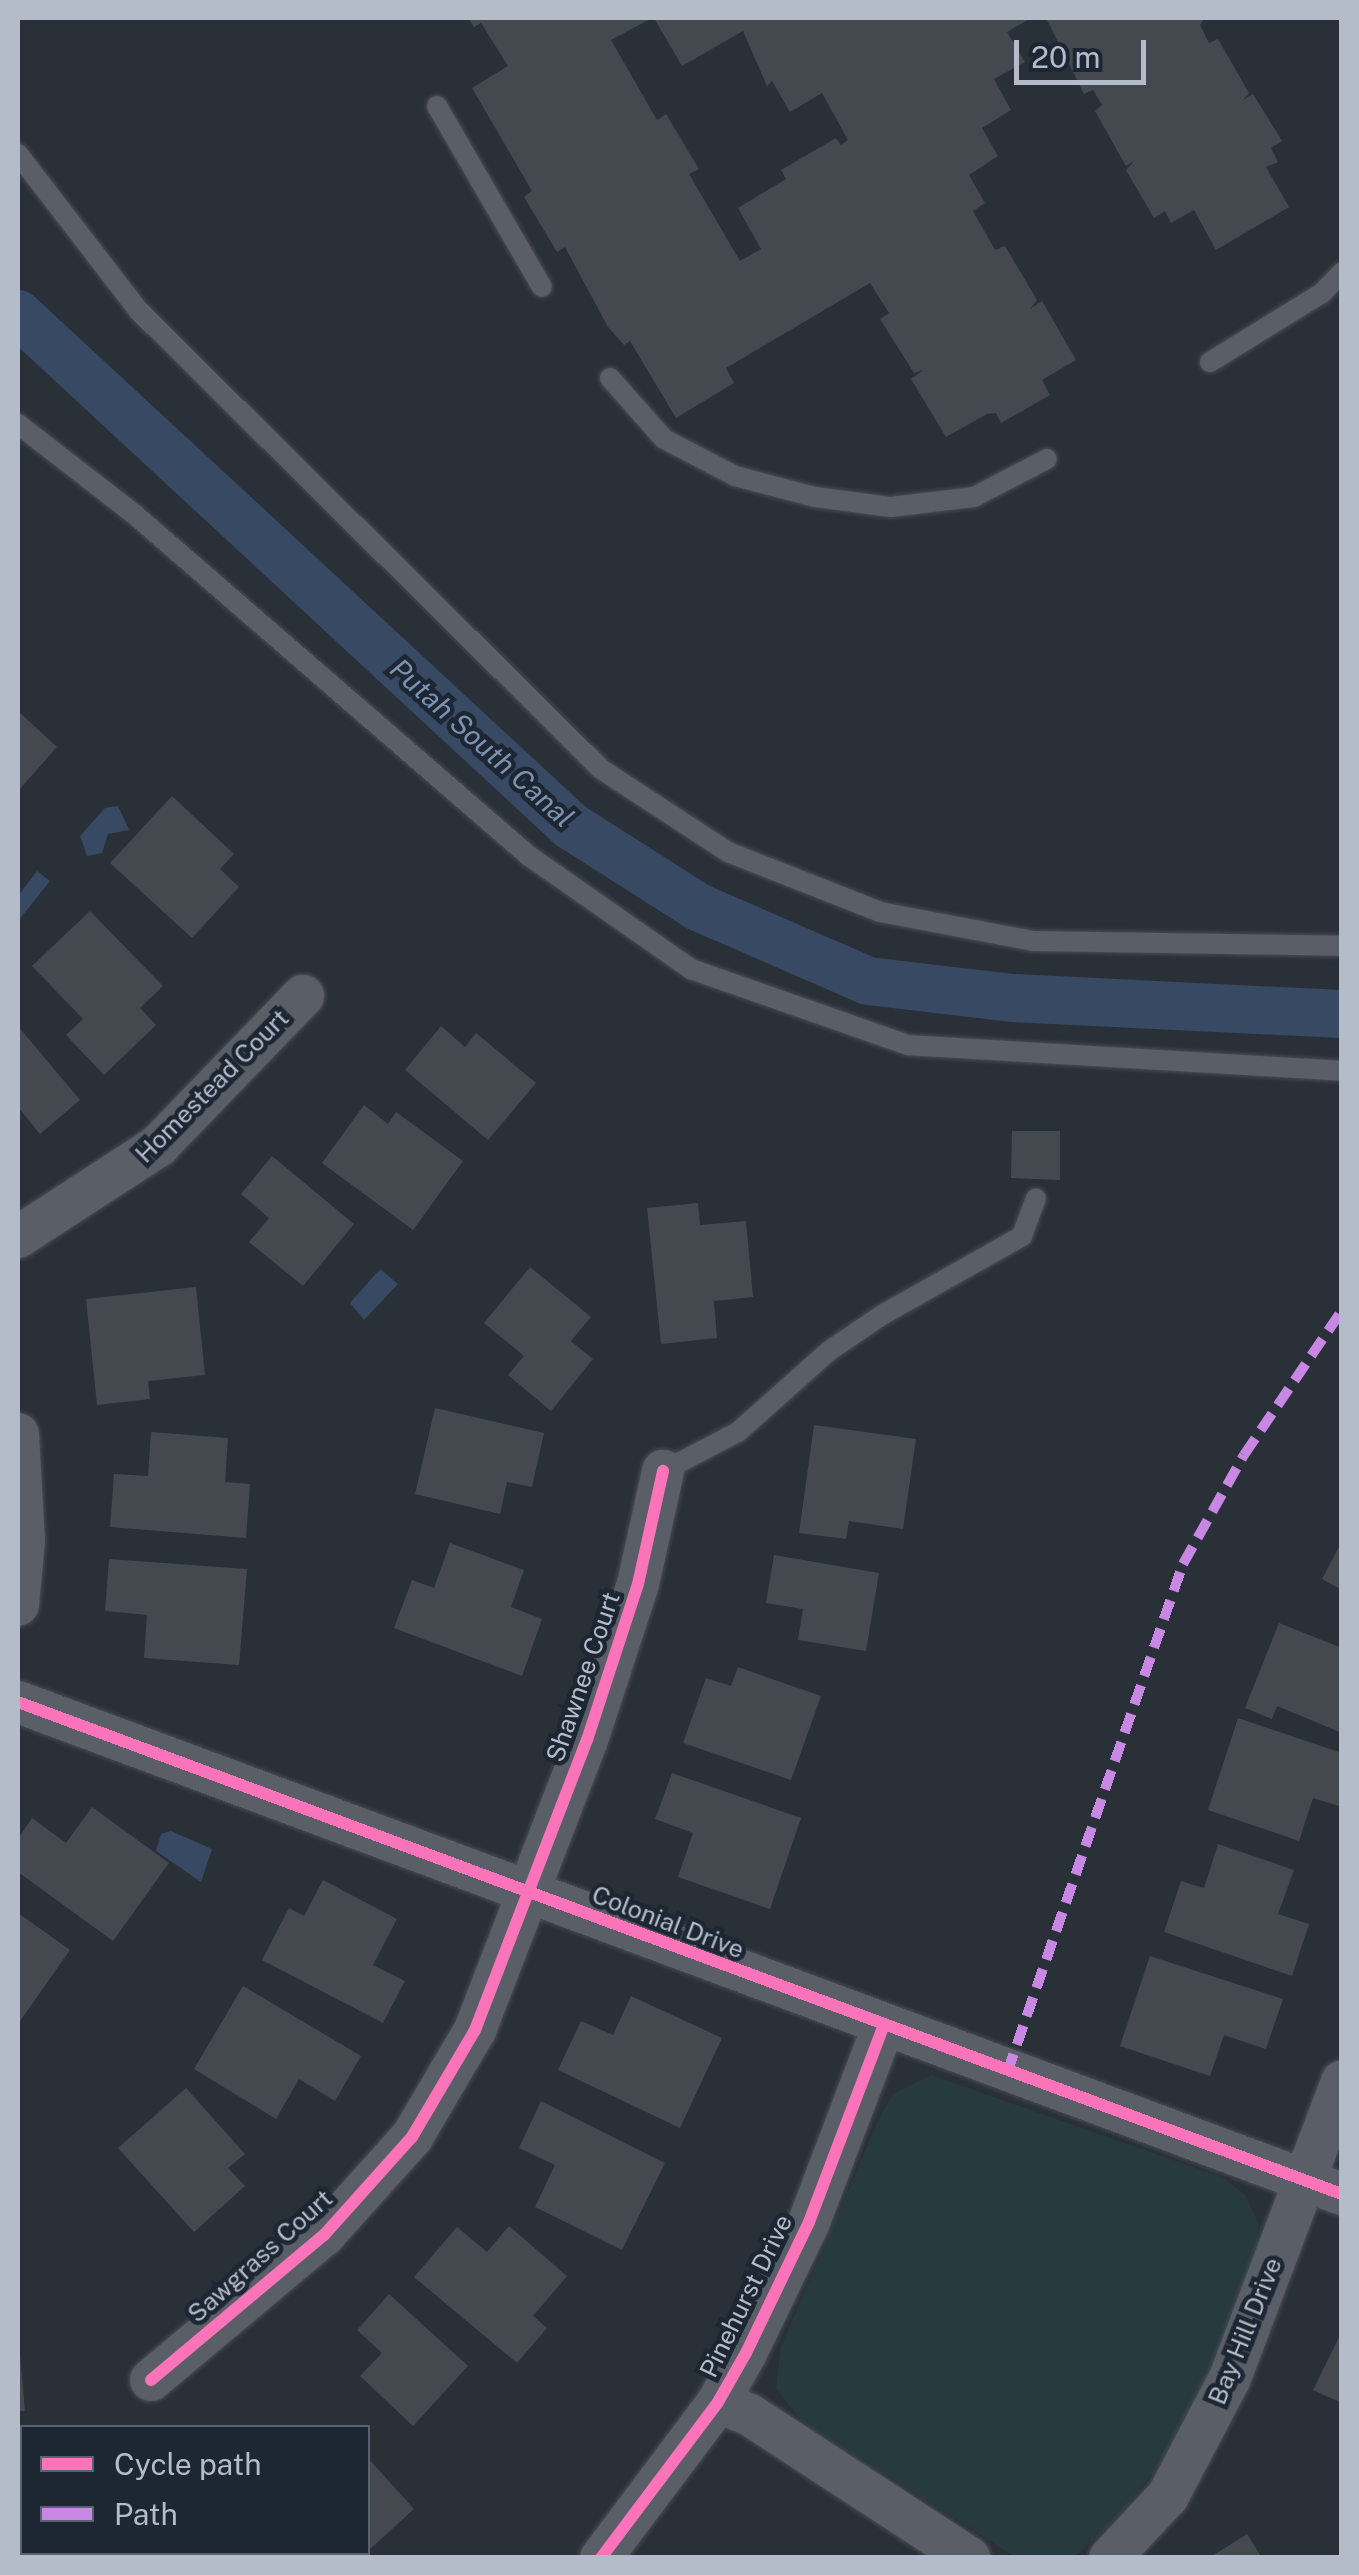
<!DOCTYPE html>
<style>
body{margin:0}
#map{position:relative;width:1359px;height:2575px;overflow:hidden;background:#2a3038;font-family:"Public Sans",sans-serif}
div>[style]{position:absolute}
.green>*{inset:0;background:#273a3e}
.water>*{inset:0;background:#384963}
.canal>*{height:48px;margin:-24px;padding:0 24px;transform-origin:24px;border-radius:24px;background:#384963}
.building>*{inset:0;background:#444950}
.roads{filter:drop-shadow(0 0 2px #484c53) drop-shadow(0 0 2px #484c53)}
.lane>*{height:20px;margin:-10px;padding:0 10px;transform-origin:10px;border-radius:10px;background:#5a5e66}
.street>*{height:42px;margin:-21px;padding:0 21px;transform-origin:21px;border-radius:21px;background:#5a5e66}
.quiet>*{height:10px;margin-top:-5px;transform-origin:0;background:repeating-linear-gradient(90deg,#c787e3 0 20px,transparent 0 30px)}
.cycleway>*{height:12px;margin:-6px;padding:0 6px;transform-origin:6px;border-radius:6px;background:#fb73b8}
span{translate:-50% -50%;white-space:nowrap;text-align:center;line-height:1.15;-webkit-text-stroke:9px #1d2633;paint-order:stroke}
.street-label{font-size:25px;color:#b4bcc9}
.water-label{font-size:28px;color:#7c92b1;font-style:italic}
.frame{position:absolute;inset:0;border:20px solid #b4bcc9;pointer-events:none}
.legend{position:absolute;left:20px;top:2425px;width:350px;height:130px;box-sizing:border-box;background:#1d2633;border:2px solid #59626f;margin:0;padding:12px 18px;list-style:none;font-size:30px;color:#b4bcc9}
.legend li{display:flex;align-items:center;gap:20px;height:50px}
.legend b{width:50px;border:2px solid #59626f}
.scale{position:absolute;left:1014px;top:40px;width:132px;height:45px;box-sizing:border-box;border:5px solid #b4bcc9;border-top:0;padding-left:12px;font-size:30px;line-height:35px;white-space:nowrap;color:#b4bcc9;-webkit-text-stroke:8px #1d2633;paint-order:stroke}
</style>
<div id="map">
<div class="green">
<div style="clip-path:polygon(931px 2075px,1222px 2177px,1245px 2195px,1259px 2224px,1256px 2251px,1208px 2377px,1171px 2448px,1121px 2514px,1075px 2557px,1015px 2557px,801px 2420px,776px 2389px,781px 2346px,879px 2119px,893px 2094px)"></div>
</div>
<div class="water">
<div style="clip-path:polygon(118px 806px,129px 830px,108px 834px,102px 853px,87px 856px,80px 836px,105px 808px)"></div>
<div style="clip-path:polygon(37px 871px,50px 881px,18px 921px,18px 896px)"></div>
<div style="clip-path:polygon(380px 1269px,398px 1284px,364px 1320px,350px 1303px)"></div>
<div style="clip-path:polygon(171px 1831px,212px 1849px,201px 1882px,156px 1851px,161px 1834px)"></div>
</div>
<div class="canal">
<div style="left:18px;top:314px;width:754px;rotate:42.8deg"></div>
<div style="left:571px;top:826px;width:151px;rotate:32.5deg"></div>
<div style="left:698px;top:907px;width:185px;rotate:23.5deg"></div>
<div style="left:868px;top:981px;width:146px;rotate:6.7deg"></div>
<div style="left:1013px;top:998px;width:329px;rotate:2.8deg"></div>
</div>
<div class="building">
<div style="clip-path:polygon(468px 18px,652px 18px,611px 40px,657px 120px,666px 114px,699px 169px,689px 174px,740px 261px,761px 249px,738px 208px,786px 179px,781px 170px,836px 138px,841px 145px,848px 140px,822px 93px,790px 112px,772px 81px,767px 86px,743px 31px,682px 66px,654px 18px,1031px 18px,1007px 32px,1025px 62px,994px 79px,1011px 110px,982px 128px,998px 156px,969px 175px,985px 203px,973px 211px,995px 250px,1005px 246px,1037px 300px,1030px 309px,1042px 301px,1076px 360px,1042px 380px,1050px 395px,1001px 423px,996px 413px,987px 414px,946px 437px,911px 379px,923px 370px,914px 373px,880px 319px,889px 313px,870px 283px,726px 368px,734px 383px,676px 418px,630px 341px,624px 345px,608px 327px,565px 247px,557px 252px,524px 197px,532px 191px,472px 88px,508px 66px,481px 23px,474px 27px)"></div>
<div style="clip-path:polygon(1046px 18px,1205px 18px,1200px 25px,1209px 43px,1218px 39px,1249px 93px,1243px 100px,1253px 94px,1282px 141px,1271px 148px,1278px 162px,1266px 167px,1289px 207px,1216px 250px,1194px 210px,1171px 223px,1165px 211px,1154px 218px,1126px 170px,1135px 160px,1126px 166px,1095px 111px,1102px 105px,1093px 90px,1084px 94px)"></div>
<div style="clip-path:polygon(18px 711px,57px 747px,18px 791px)"></div>
<div style="clip-path:polygon(172px 796px,234px 854px,220px 869px,239px 887px,192px 938px,110px 863px)"></div>
<div style="clip-path:polygon(90px 911px,163px 986px,140px 1008px,156px 1025px,104px 1075px,66px 1035px,83px 1019px,32px 966px)"></div>
<div style="clip-path:polygon(18px 1026px,80px 1100px,40px 1134px,18px 1107px)"></div>
<div style="clip-path:polygon(441px 1026px,465px 1047px,476px 1033px,536px 1083px,488px 1140px,405px 1070px)"></div>
<div style="clip-path:polygon(364px 1105px,388px 1124px,396px 1112px,463px 1161px,413px 1230px,322px 1163px)"></div>
<div style="clip-path:polygon(1012px 1131px,1060px 1131px,1060px 1180px,1011px 1178px)"></div>
<div style="clip-path:polygon(272px 1156px,354px 1224px,303px 1286px,249px 1242px,269px 1218px,241px 1194px)"></div>
<div style="clip-path:polygon(698px 1203px,700px 1225px,746px 1221px,753px 1297px,714px 1301px,717px 1338px,661px 1344px,647px 1208px)"></div>
<div style="clip-path:polygon(530px 1267px,591px 1317px,571px 1341px,593px 1359px,551px 1411px,508px 1375px,524px 1356px,484px 1323px)"></div>
<div style="clip-path:polygon(196px 1287px,205px 1375px,148px 1381px,150px 1399px,97px 1405px,86px 1299px)"></div>
<div style="clip-path:polygon(435px 1408px,544px 1433px,532px 1487px,507px 1482px,500px 1514px,415px 1494px)"></div>
<div style="clip-path:polygon(814px 1425px,916px 1439px,903px 1529px,849px 1521px,846px 1539px,799px 1533px)"></div>
<div style="clip-path:polygon(151px 1432px,228px 1438px,225px 1482px,250px 1484px,246px 1538px,110px 1527px,114px 1474px,148px 1476px)"></div>
<div style="clip-path:polygon(1342px 1541px,1342px 1590px,1322px 1579px)"></div>
<div style="clip-path:polygon(450px 1543px,524px 1570px,511px 1607px,542px 1619px,522px 1676px,394px 1628px,412px 1580px,434px 1588px)"></div>
<div style="clip-path:polygon(774px 1555px,879px 1573px,866px 1651px,798px 1640px,803px 1609px,766px 1603px)"></div>
<div style="clip-path:polygon(109px 1559px,247px 1569px,239px 1665px,144px 1658px,147px 1615px,105px 1611px)"></div>
<div style="clip-path:polygon(1279px 1623px,1342px 1648px,1342px 1733px,1277px 1706px,1272px 1719px,1245px 1708px)"></div>
<div style="clip-path:polygon(738px 1667px,821px 1696px,791px 1780px,683px 1743px,706px 1678px,731px 1686px)"></div>
<div style="clip-path:polygon(1238px 1718px,1342px 1753px,1342px 1807px,1313px 1798px,1299px 1841px,1208px 1810px)"></div>
<div style="clip-path:polygon(672px 1773px,801px 1818px,770px 1909px,678px 1877px,693px 1833px,655px 1819px)"></div>
<div style="clip-path:polygon(92px 1807px,169px 1863px,113px 1941px,18px 1872px,18px 1839px,32px 1818px,66px 1843px)"></div>
<div style="clip-path:polygon(1218px 1844px,1294px 1870px,1278px 1914px,1309px 1924px,1292px 1976px,1164px 1932px,1181px 1881px,1204px 1888px)"></div>
<div style="clip-path:polygon(323px 1880px,397px 1919px,373px 1965px,405px 1981px,383px 2023px,262px 1960px,289px 1908px,304px 1916px)"></div>
<div style="clip-path:polygon(18px 1913px,70px 1950px,18px 2024px)"></div>
<div style="clip-path:polygon(1150px 1956px,1283px 1999px,1266px 2049px,1224px 2035px,1210px 2076px,1120px 2046px)"></div>
<div style="clip-path:polygon(243px 1986px,361px 2056px,335px 2101px,299px 2079px,276px 2119px,194px 2069px)"></div>
<div style="clip-path:polygon(631px 1996px,722px 2038px,680px 2128px,558px 2070px,581px 2021px,613px 2035px)"></div>
<div style="clip-path:polygon(186px 2088px,245px 2154px,228px 2168px,245px 2186px,194px 2232px,118px 2148px)"></div>
<div style="clip-path:polygon(541px 2101px,665px 2163px,622px 2250px,535px 2207px,555px 2165px,519px 2148px)"></div>
<div style="clip-path:polygon(509px 2226px,567px 2276px,533px 2316px,547px 2328px,517px 2363px,414px 2277px,457px 2227px,487px 2252px)"></div>
<div style="clip-path:polygon(389px 2294px,468px 2366px,413px 2426px,360px 2376px,382px 2353px,357px 2330px)"></div>
<div style="clip-path:polygon(1342px 2331px,1342px 2403px,1313px 2390px)"></div>
<div style="clip-path:polygon(18px 2332px,25px 2411px,18px 2411px)"></div>
<div style="clip-path:polygon(18px 2439px,22px 2446px,18px 2555px)"></div>
<div style="clip-path:polygon(368px 2458px,414px 2509px,368px 2551px)"></div>
<div style="clip-path:polygon(1247px 2534px,1262px 2558px,1209px 2558px)"></div>
<div style="clip-path:polygon(185px 2552px,245px 2552px,247px 2558px,187px 2558px)"></div>
<div style="clip-path:polygon(324px 2552px,366px 2552px,360px 2558px)"></div>
</div>
<div class="roads">
<div class="lane">
<div style="left:437px;top:106px;width:209px;rotate:59.9deg"></div>
<div style="left:18px;top:154px;width:197px;rotate:52.4deg"></div>
<div style="left:138px;top:310px;width:652px;rotate:44.75deg"></div>
<div style="left:601px;top:769px;width:152px;rotate:33.2deg"></div>
<div style="left:728px;top:852px;width:163px;rotate:21.5deg"></div>
<div style="left:880px;top:912px;width:156px;rotate:10.7deg"></div>
<div style="left:1033px;top:941px;width:309px;rotate:0.9deg"></div>
<div style="left:1210px;top:362px;width:132px;rotate:-31.6deg"></div>
<div style="left:1322px;top:293px;width:29px;rotate:-46deg"></div>
<div style="left:610px;top:378px;width:81px;rotate:48.5deg"></div>
<div style="left:664px;top:439px;width:80px;rotate:27.5deg"></div>
<div style="left:735px;top:476px;width:83px;rotate:14.7deg"></div>
<div style="left:815px;top:497px;width:77px;rotate:7.5deg"></div>
<div style="left:891px;top:507px;width:84px;rotate:-6.9deg"></div>
<div style="left:974px;top:497px;width:82px;rotate:-27.5deg"></div>
<div style="left:18px;top:424px;width:147px;rotate:37.8deg"></div>
<div style="left:134px;top:514px;width:522px;rotate:40.89deg"></div>
<div style="left:529px;top:856px;width:198px;rotate:34.9deg"></div>
<div style="left:691px;top:969px;width:230px;rotate:19.3deg"></div>
<div style="left:908px;top:1045px;width:435px;rotate:3.4deg"></div>
<div style="left:663px;top:1471px;width:85px;rotate:-27.5deg"></div>
<div style="left:738px;top:1432px;width:122px;rotate:-41.7deg"></div>
<div style="left:829px;top:1351px;width:64px;rotate:-34.2deg"></div>
<div style="left:882px;top:1315px;width:161px;rotate:-29.4deg"></div>
<div style="left:1022px;top:1236px;width:40px;rotate:-69.8deg"></div>
</div>
<div class="street">
<div style="left:18px;top:1237px;width:167px;rotate:-33deg"></div>
<div style="left:158px;top:1146px;width:209px;rotate:-46deg"></div>
<div style="left:18px;top:1434px;width:107px;rotate:86.8deg"></div>
<div style="left:24px;top:1541px;width:64px;rotate:95.4deg"></div>
<div style="left:18px;top:1702px;width:1412px;rotate:20.39deg"></div>
<div style="left:151px;top:2380px;width:226px;rotate:-40deg"></div>
<div style="left:324px;top:2235px;width:132px;rotate:-48.1deg"></div>
<div style="left:412px;top:2137px;width:124px;rotate:-59.5deg"></div>
<div style="left:475px;top:2030px;width:311px;rotate:-68.9deg"></div>
<div style="left:587px;top:1740px;width:164px;rotate:-71.9deg"></div>
<div style="left:638px;top:1584px;width:116px;rotate:-77.5deg"></div>
<div style="left:718px;top:2402px;width:35px;rotate:22deg"></div>
<div style="left:750px;top:2415px;width:262px;rotate:33.1deg"></div>
<div style="left:601px;top:2558px;width:195px;rotate:-53.1deg"></div>
<div style="left:718px;top:2402px;width:56px;rotate:-60.3deg"></div>
<div style="left:746px;top:2353px;width:145px;rotate:-64.3deg"></div>
<div style="left:809px;top:2222px;width:209px;rotate:-69.2deg"></div>
<div style="left:1110px;top:2558px;width:85px;rotate:-46.9deg"></div>
<div style="left:1168px;top:2496px;width:133px;rotate:-62.3deg"></div>
<div style="left:1230px;top:2378px;width:317px;rotate:-69.3deg"></div>
</div>
</div>
<div class="quiet">
<div style="left:1007px;top:2073px;width:539px;rotate:-70.93deg"></div>
<div style="left:1183px;top:1564px;width:125px;rotate:-60.8deg"></div>
<div style="left:1244px;top:1455px;width:175px;rotate:-55.9deg"></div>
</div>
<div class="cycleway">
<div style="left:18px;top:1702px;width:1412px;rotate:20.39deg"></div>
<div style="left:151px;top:2380px;width:226px;rotate:-40deg"></div>
<div style="left:324px;top:2235px;width:132px;rotate:-48.1deg"></div>
<div style="left:412px;top:2137px;width:124px;rotate:-59.5deg"></div>
<div style="left:475px;top:2030px;width:311px;rotate:-68.9deg"></div>
<div style="left:587px;top:1740px;width:164px;rotate:-71.9deg"></div>
<div style="left:638px;top:1584px;width:116px;rotate:-77.5deg"></div>
<div style="left:601px;top:2558px;width:195px;rotate:-53.1deg"></div>
<div style="left:718px;top:2402px;width:56px;rotate:-60.3deg"></div>
<div style="left:746px;top:2353px;width:145px;rotate:-64.3deg"></div>
<div style="left:809px;top:2222px;width:209px;rotate:-69.2deg"></div>
</div>
<div class="street-label">
<span style="left:212px;top:1086px;rotate:-45deg">Homestead Court</span>
<span style="left:583px;top:1677px;rotate:-71deg">Shawnee Court</span>
<span style="left:668px;top:1922px;rotate:21deg">Colonial Drive</span>
<span style="left:260px;top:2256px;rotate:-42deg">Sawgrass Court</span>
<span style="left:746px;top:2296px;rotate:-64deg">Pinehurst Drive</span>
<span style="left:1245px;top:2331px;rotate:-68deg">Bay Hill Drive</span>
</div>
<div class="water-label">
<span style="left:482px;top:743px;rotate:42deg">Putah South Canal</span>
</div>
<div class="frame"></div>
<ul class="legend">
<li><b style="height:12px;background:#fb73b8"></b>Cycle path</li>
<li><b style="height:12px;background:#c787e3"></b>Path</li>
</ul>
<div class="scale">20 m</div>
</div>
